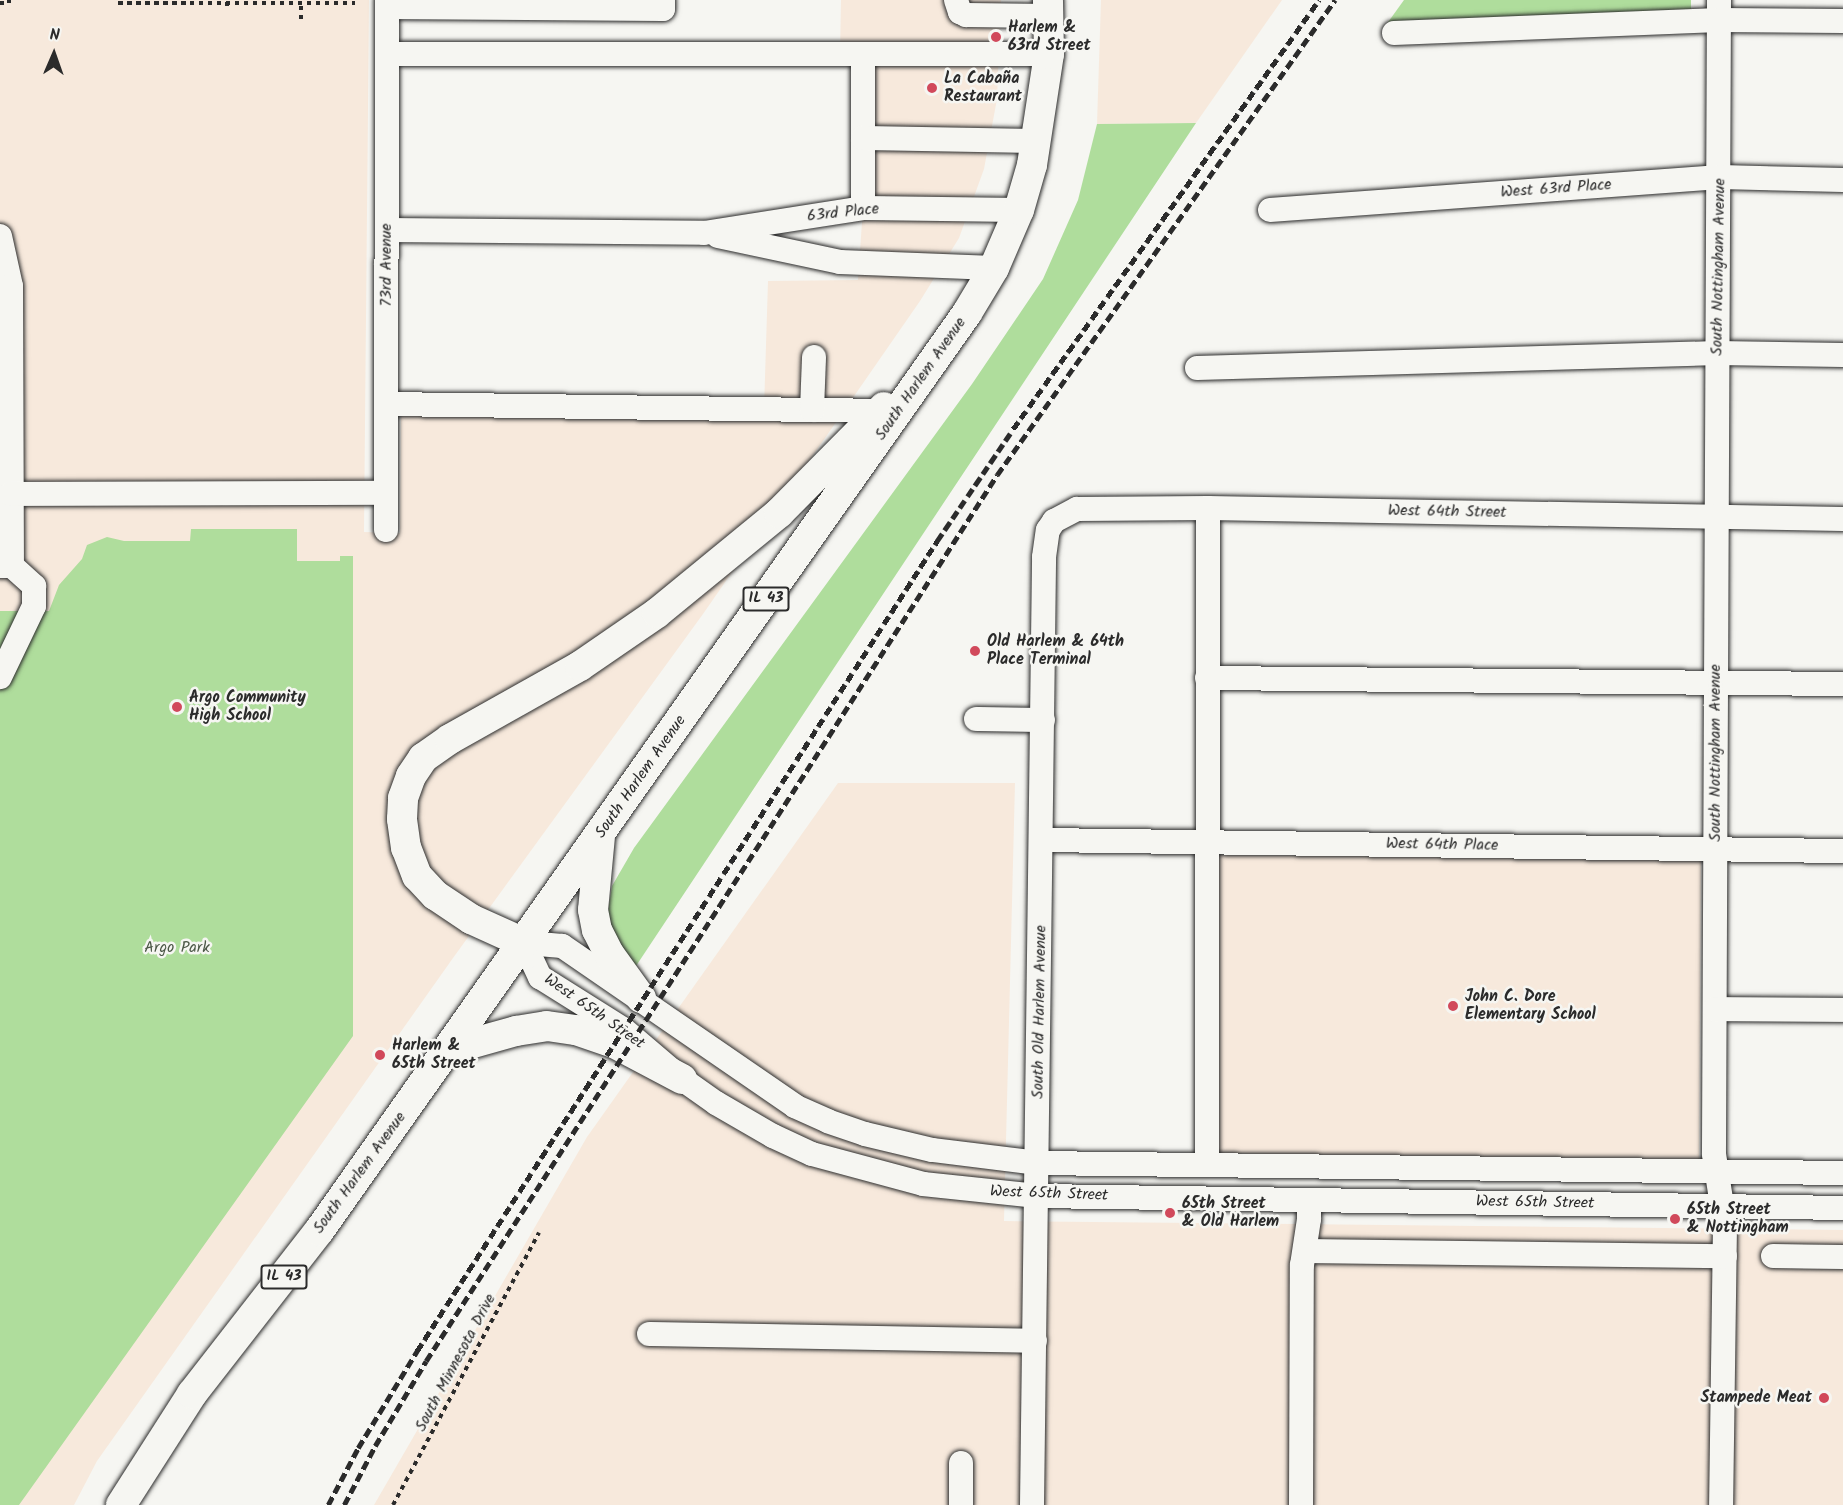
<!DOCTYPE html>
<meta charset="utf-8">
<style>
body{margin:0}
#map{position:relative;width:1843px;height:1505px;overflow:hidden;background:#f6f6f2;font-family:Kalam,sans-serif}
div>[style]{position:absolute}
.built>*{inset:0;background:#f7e9dc}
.green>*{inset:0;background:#afdd9c}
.path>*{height:4px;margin-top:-2px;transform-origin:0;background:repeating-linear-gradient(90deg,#2b2b2b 0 4.5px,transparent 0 9px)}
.roads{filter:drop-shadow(0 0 2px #2b2b2b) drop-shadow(0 0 2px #2b2b2b)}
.minor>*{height:24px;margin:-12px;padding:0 12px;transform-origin:12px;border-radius:12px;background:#f6f6f2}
.major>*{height:30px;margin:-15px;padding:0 15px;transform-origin:15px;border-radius:15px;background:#f6f6f2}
.rail>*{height:4.5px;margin-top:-2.25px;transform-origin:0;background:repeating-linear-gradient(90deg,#2b2b2b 0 9px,transparent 0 13.5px)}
.dots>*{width:16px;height:16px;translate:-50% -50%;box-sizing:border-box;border:3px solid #f6f6f2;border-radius:50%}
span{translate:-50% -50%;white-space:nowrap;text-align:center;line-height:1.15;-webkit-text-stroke:5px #f6f6f2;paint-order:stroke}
.shield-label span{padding:2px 4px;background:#f6f6f2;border:2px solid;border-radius:4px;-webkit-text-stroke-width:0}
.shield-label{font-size:15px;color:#2b2b2b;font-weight:700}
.poi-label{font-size:16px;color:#2b2b2b;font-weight:700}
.left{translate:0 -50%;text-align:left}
.right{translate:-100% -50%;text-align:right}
.street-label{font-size:16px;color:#2b2b2b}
.park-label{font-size:16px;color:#4c5847}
.north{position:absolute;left:24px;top:24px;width:60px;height:60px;-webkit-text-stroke:4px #f6f6f2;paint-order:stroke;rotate:2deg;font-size:16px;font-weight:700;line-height:24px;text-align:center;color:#2b2b2b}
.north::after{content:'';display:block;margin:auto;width:21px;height:27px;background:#2b2b2b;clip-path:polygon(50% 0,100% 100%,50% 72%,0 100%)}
</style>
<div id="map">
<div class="built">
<div style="clip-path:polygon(0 0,369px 0,364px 532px,400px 533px,401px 404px,764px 409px,768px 281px,858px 280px,863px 208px,863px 54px,840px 54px,841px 0,1001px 0,997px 99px,984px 169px,959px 238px,920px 301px,703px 614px,453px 958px,97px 1461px,74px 1505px,0 1505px)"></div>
<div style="clip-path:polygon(1101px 0,1282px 0,1196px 123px,1097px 124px)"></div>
<div style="clip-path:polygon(838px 783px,1015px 783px,1004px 1221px,1843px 1230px,1843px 1505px,374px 1505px,587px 1137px)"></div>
<div style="clip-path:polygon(1206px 855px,1701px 858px,1699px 1161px,1207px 1153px)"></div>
</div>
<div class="green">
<div style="clip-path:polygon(1404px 0,1691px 0,1691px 16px,1386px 25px)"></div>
<div style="clip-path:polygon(1196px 123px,636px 966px,611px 943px,607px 917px,612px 886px,634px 848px,972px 384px,1043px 279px,1078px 200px,1097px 124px)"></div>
<div style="clip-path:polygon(191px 529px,297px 529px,297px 561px,340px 561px,340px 556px,353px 556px,353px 1036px,19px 1505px,0 1505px,0 611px,49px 611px,59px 585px,82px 559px,87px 545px,107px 537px,124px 541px,190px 541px)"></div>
</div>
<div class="path">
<div style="left:0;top:3px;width:9px"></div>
<div style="left:9px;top:3px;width:3px;rotate:-90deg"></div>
<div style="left:118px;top:3px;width:237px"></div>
<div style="left:227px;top:6px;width:6px;rotate:-90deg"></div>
<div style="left:301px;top:19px;width:16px;rotate:-90deg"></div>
<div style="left:393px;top:1505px;width:309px;rotate:-61.8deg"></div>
</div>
<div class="roads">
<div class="minor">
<div style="left:956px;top:0;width:13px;rotate:72deg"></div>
<div style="left:960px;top:12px;width:7px;rotate:27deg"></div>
<div style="left:966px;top:15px;width:82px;rotate:0.7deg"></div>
<div style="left:1719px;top:0;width:1154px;rotate:90.25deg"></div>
<div style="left:1714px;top:1154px;width:72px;rotate:81.2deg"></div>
<div style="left:1725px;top:1225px;width:280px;rotate:90.8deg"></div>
<div style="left:387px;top:7px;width:276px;rotate:0.4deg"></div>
<div style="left:663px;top:9px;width:9px;rotate:-90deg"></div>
<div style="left:1394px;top:33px;width:325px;rotate:-2.3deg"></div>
<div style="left:1719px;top:20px;width:124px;rotate:0.5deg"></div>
<div style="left:387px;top:54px;width:662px"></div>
<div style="left:863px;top:54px;width:154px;rotate:90deg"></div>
<div style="left:863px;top:138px;width:174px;rotate:1deg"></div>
<div style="left:1270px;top:210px;width:451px;rotate:-4.2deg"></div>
<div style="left:1720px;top:177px;width:123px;rotate:1.4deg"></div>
<div style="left:387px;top:230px;width:317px;rotate:0.5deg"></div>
<div style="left:704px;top:233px;width:161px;rotate:-8.9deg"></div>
<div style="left:863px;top:208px;width:156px;rotate:0.7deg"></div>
<div style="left:0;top:236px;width:51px;rotate:77.6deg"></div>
<div style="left:11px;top:286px;width:280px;rotate:89.8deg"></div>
<div style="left:718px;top:236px;width:125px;rotate:12deg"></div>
<div style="left:840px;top:262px;width:154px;rotate:2.2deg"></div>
<div style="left:1197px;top:368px;width:520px;rotate:-1.65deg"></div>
<div style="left:1717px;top:353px;width:126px;rotate:0.9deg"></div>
<div style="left:386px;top:404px;width:495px;rotate:0.8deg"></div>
<div style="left:812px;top:410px;width:53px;rotate:-87.8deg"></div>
<div style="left:11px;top:494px;width:375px;rotate:-0.2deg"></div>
<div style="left:386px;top:530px;width:530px;rotate:-89.89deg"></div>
<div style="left:0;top:566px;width:12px"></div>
<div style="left:12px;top:566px;width:30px;rotate:42deg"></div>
<div style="left:34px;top:586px;width:20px;rotate:90deg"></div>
<div style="left:34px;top:606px;width:79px;rotate:115.6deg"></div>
<div style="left:1207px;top:678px;width:636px;rotate:0.54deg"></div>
<div style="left:976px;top:719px;width:67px;rotate:0.9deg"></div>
<div style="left:1042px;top:840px;width:801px;rotate:0.79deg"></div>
<div style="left:1715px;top:1009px;width:128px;rotate:0.4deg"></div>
<div style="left:1207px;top:1165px;width:657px;rotate:-89.91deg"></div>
<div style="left:1843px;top:1173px;width:805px;rotate:-179.29deg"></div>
<div style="left:1038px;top:1163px;width:107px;rotate:-173deg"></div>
<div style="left:932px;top:1150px;width:69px;rotate:-166.6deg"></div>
<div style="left:865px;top:1134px;width:39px;rotate:-161deg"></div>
<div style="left:828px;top:1121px;width:36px;rotate:-156deg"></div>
<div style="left:795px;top:1106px;width:283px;rotate:-145.5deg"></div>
<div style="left:562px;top:946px;width:38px;rotate:-175deg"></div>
<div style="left:524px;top:943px;width:38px;rotate:65deg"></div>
<div style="left:540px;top:977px;width:98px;rotate:32.1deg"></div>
<div style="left:623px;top:1029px;width:77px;rotate:40.3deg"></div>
<div style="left:682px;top:1079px;width:42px;rotate:35.2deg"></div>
<div style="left:716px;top:1103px;width:66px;rotate:30.1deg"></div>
<div style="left:773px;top:1136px;width:43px;rotate:24.8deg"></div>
<div style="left:812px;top:1154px;width:115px;rotate:15.1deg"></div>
<div style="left:923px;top:1184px;width:115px;rotate:6deg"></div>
<div style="left:1037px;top:1196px;width:806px;rotate:0.85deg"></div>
<div style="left:1305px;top:1251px;width:420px;rotate:0.7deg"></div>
<div style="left:1773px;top:1256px;width:70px;rotate:0.8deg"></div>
<div style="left:649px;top:1334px;width:386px;rotate:1deg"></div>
<div style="left:961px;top:1505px;width:42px;rotate:-90deg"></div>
<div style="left:1032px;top:1505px;width:948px;rotate:-89.27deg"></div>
<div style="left:1044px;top:557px;width:27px;rotate:-82deg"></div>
<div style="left:1048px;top:530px;width:11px;rotate:-56deg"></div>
<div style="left:1054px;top:521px;width:26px;rotate:-28deg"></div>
<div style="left:1077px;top:509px;width:131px;rotate:-0.4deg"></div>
<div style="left:1208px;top:508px;width:635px;rotate:0.99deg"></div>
<div style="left:1301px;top:1505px;width:240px;rotate:-89.8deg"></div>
<div style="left:1302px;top:1265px;width:47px;rotate:-81.3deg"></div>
<div style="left:1309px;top:1219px;width:19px;rotate:-90deg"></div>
</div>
<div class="major">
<div style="left:600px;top:836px;width:74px;rotate:95.4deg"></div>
<div style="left:593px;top:910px;width:20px;rotate:79deg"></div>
<div style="left:597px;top:930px;width:28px;rotate:63deg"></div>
<div style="left:610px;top:955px;width:53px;rotate:54.2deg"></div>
<div style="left:524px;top:943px;width:58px;rotate:-155.6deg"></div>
<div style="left:471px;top:919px;width:43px;rotate:-146.3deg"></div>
<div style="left:435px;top:895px;width:26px;rotate:-133deg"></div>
<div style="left:417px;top:876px;width:30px;rotate:-111deg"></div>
<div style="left:406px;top:848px;width:29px;rotate:-98deg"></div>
<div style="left:402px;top:819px;width:21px;rotate:-87deg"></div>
<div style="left:403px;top:798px;width:23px;rotate:-70deg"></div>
<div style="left:411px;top:776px;width:22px;rotate:-56deg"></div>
<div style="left:423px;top:758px;width:33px;rotate:-35deg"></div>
<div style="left:450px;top:739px;width:149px;rotate:-29.3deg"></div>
<div style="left:580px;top:666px;width:93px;rotate:-34.5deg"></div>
<div style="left:657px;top:613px;width:158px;rotate:-39.3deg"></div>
<div style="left:779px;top:513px;width:149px;rotate:-45.3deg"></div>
<div style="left:448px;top:1050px;width:71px;rotate:-15.6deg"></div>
<div style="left:516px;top:1031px;width:31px;rotate:-9deg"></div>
<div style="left:547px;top:1026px;width:29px;rotate:8deg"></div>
<div style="left:576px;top:1030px;width:40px;rotate:18.9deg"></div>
<div style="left:614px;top:1043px;width:77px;rotate:27.9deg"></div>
<div style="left:121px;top:1505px;width:132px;rotate:-57.4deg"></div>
<div style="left:192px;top:1394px;width:207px;rotate:-52.1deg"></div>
<div style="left:319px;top:1231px;width:1124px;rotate:-54.78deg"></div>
<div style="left:967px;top:313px;width:52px;rotate:-59deg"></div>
<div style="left:994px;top:268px;width:63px;rotate:-66.7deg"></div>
<div style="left:1019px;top:210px;width:47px;rotate:-73.9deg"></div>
<div style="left:1032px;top:165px;width:112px;rotate:-81.3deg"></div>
<div style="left:1049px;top:54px;width:54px;rotate:-91.1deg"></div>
</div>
</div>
<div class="rail">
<div style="left:328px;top:1505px;width:64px;rotate:-62.2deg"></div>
<div style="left:358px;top:1448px;width:114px;rotate:-58.7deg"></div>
<div style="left:417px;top:1351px;width:963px;rotate:-57.3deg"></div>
<div style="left:937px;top:541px;width:135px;rotate:-55.8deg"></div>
<div style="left:1013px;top:429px;width:527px;rotate:-54.5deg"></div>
<div style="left:344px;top:1505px;width:67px;rotate:-62.3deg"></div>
<div style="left:375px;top:1446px;width:99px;rotate:-59deg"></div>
<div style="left:426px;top:1361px;width:1054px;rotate:-57.2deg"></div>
<div style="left:997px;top:475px;width:583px;rotate:-54.57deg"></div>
</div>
<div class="dots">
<div style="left:996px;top:37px;background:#d1495b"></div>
<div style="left:932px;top:88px;background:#d1495b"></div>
<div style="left:975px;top:651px;background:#d1495b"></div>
<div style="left:177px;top:707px;background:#d1495b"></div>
<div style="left:1453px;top:1006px;background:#d1495b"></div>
<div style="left:380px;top:1055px;background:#d1495b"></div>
<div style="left:1170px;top:1213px;background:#d1495b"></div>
<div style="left:1675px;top:1219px;background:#d1495b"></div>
<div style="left:1824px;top:1398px;background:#d1495b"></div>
</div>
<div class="shield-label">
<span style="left:766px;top:599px">IL 43</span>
<span style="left:284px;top:1277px">IL 43</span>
</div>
<div class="poi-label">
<span class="left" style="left:1008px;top:37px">Harlem &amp;<br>63rd Street</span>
<span class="left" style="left:944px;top:88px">La Cabaña<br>Restaurant</span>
<span class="left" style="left:987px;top:651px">Old Harlem &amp; 64th<br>Place Terminal</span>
<span class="left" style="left:189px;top:707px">Argo Community<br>High School</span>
<span class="left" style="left:1465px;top:1006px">John C. Dore<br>Elementary School</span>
<span class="left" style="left:392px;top:1055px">Harlem &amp;<br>65th Street</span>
<span class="left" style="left:1182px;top:1213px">65th Street<br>&amp; Old Harlem</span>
<span class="left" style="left:1687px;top:1219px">65th Street<br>&amp; Nottingham</span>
<span class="right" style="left:1812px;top:1398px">Stampede Meat</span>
</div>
<div class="street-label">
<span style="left:1556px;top:189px;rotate:-4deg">West 63rd Place</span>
<span style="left:843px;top:213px;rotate:-6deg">63rd Place</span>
<span style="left:387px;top:265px;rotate:-90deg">73rd Avenue</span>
<span style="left:1719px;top:267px;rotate:-89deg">South Nottingham Avenue</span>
<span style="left:921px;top:379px;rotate:-55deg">South Harlem Avenue</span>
<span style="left:1447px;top:512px;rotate:1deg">West 64th Street</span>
<span style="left:1716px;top:753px;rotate:-90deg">South Nottingham Avenue</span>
<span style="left:641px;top:777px;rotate:-55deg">South Harlem Avenue</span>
<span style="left:1442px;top:845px;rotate:1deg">West 64th Place</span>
<span style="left:594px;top:1012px;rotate:35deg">West 65th Street</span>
<span style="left:1040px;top:1012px;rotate:-89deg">South Old Harlem Avenue</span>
<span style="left:360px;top:1173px;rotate:-54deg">South Harlem Avenue</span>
<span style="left:1049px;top:1194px;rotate:2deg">West 65th Street</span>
<span style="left:1535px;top:1203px;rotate:1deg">West 65th Street</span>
<span style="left:456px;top:1363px;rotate:-62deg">South Minnesota Drive</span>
</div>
<div class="park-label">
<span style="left:177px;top:948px">Argo Park</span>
</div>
<div class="north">N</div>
</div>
